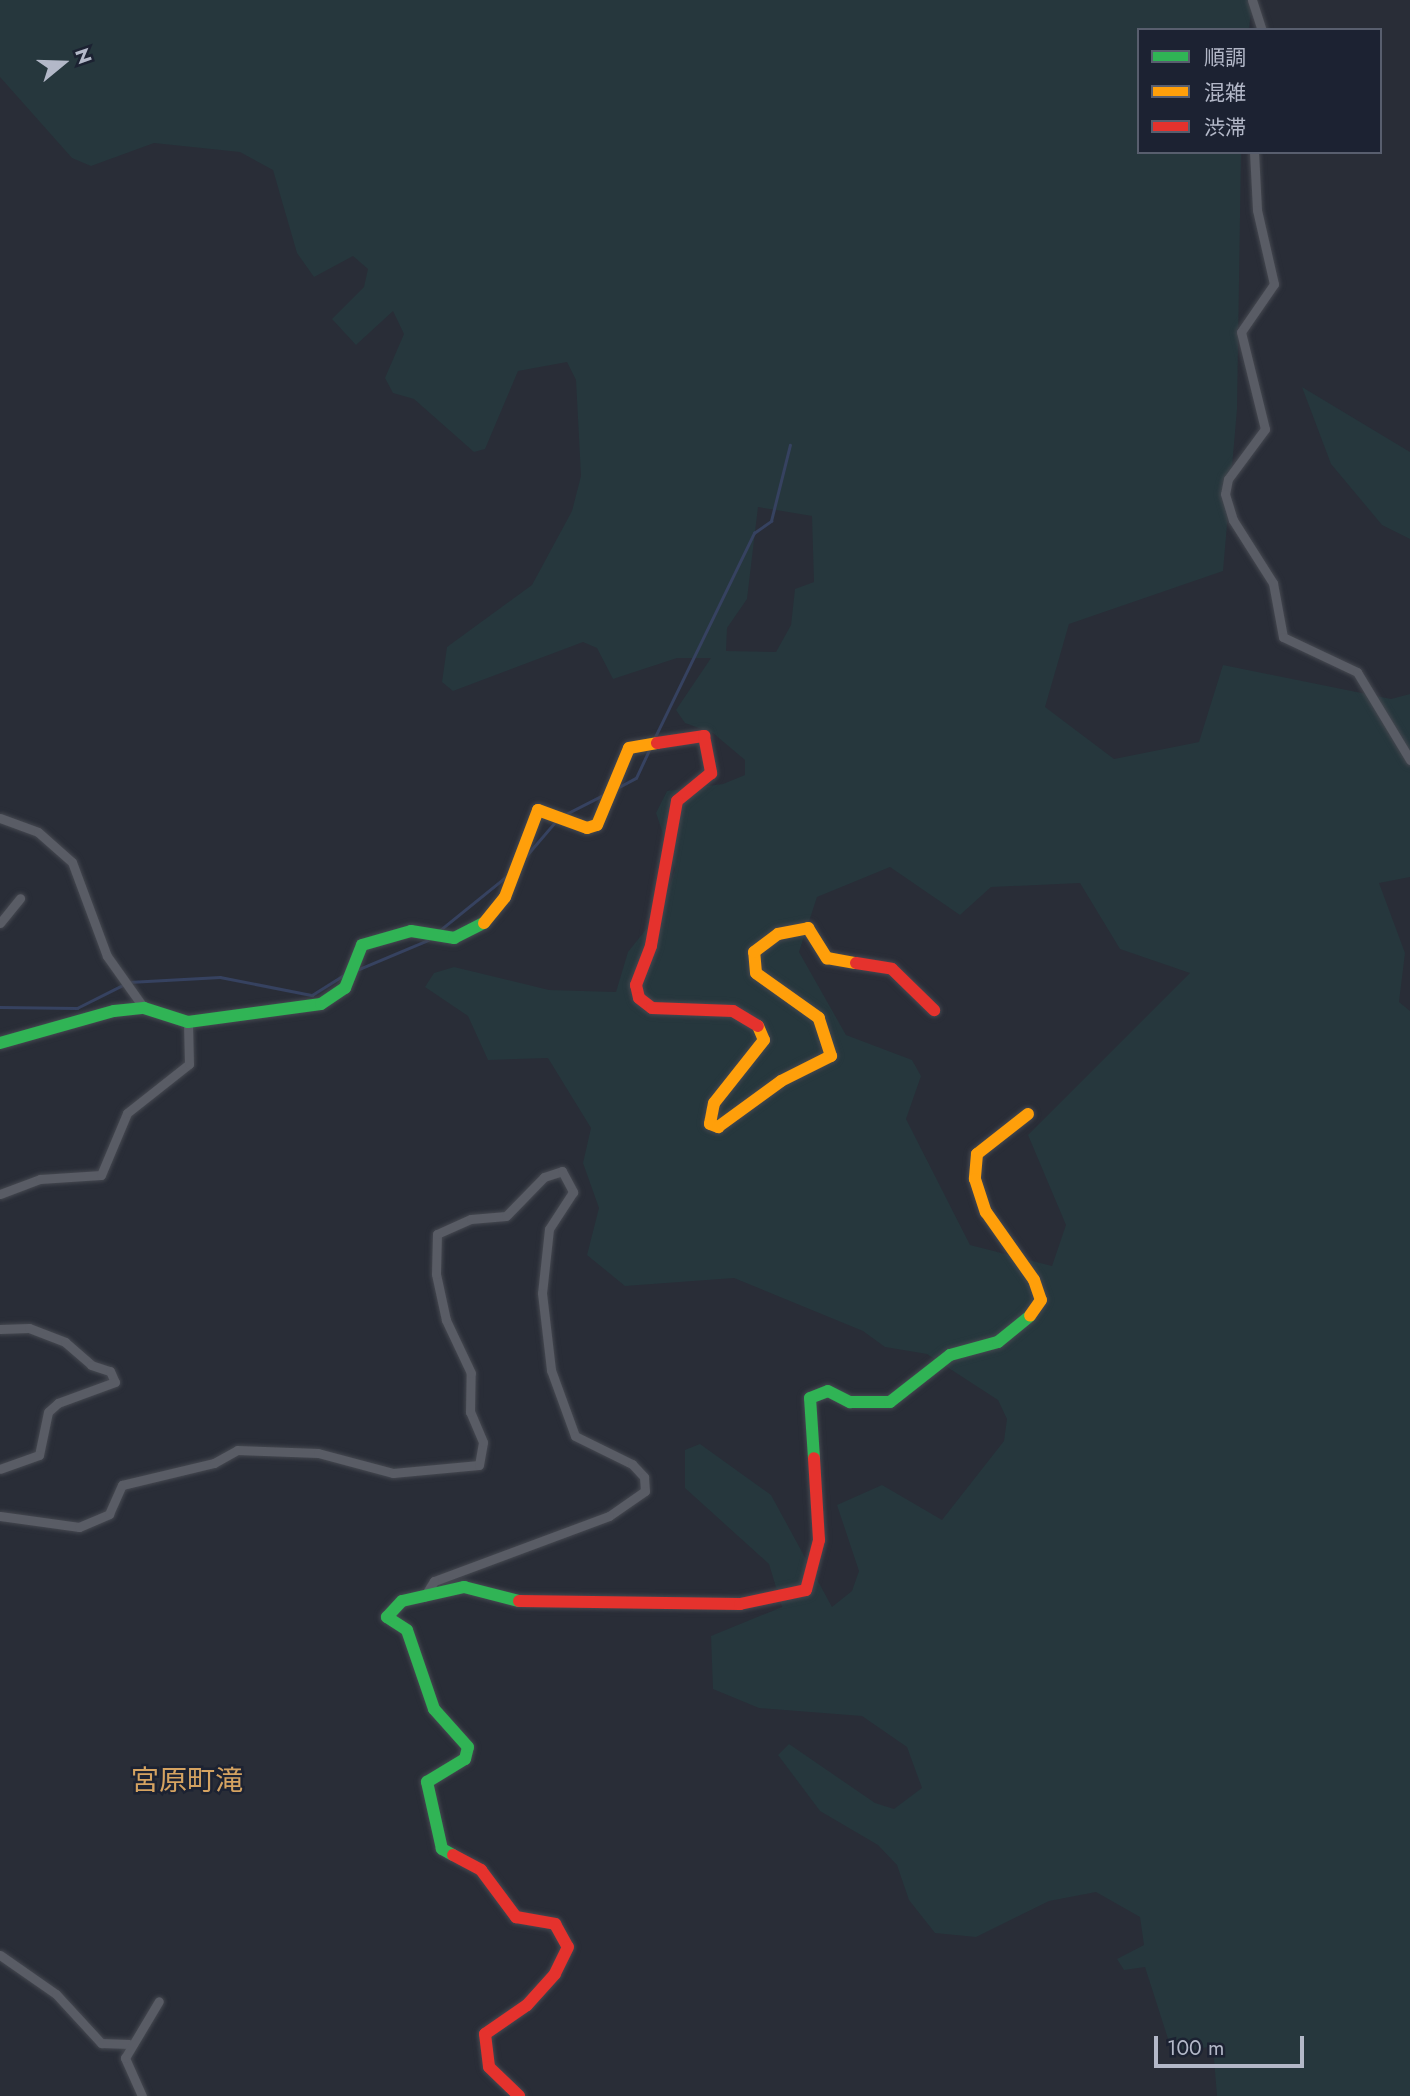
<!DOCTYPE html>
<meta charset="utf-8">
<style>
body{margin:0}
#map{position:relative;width:1410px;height:2096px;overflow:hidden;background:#292d37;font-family:Jost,"Noto Sans JP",sans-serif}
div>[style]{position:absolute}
.green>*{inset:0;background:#26373d}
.stream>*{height:2.5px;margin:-1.25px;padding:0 1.25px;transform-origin:1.25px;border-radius:1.25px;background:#364260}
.roads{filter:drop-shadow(0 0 2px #454850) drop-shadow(0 0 2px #454850)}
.street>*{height:9px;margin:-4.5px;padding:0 4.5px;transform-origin:4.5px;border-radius:4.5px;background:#595c65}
.fast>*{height:12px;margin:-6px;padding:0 6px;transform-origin:6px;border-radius:6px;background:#30b455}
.slow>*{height:12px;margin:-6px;padding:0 6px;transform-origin:6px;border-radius:6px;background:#ff9f0a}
.jam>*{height:12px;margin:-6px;padding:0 6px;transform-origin:6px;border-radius:6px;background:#e5322d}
span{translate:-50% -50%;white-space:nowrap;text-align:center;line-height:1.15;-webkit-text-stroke:5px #1c2232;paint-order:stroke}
.quarter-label{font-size:28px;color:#d5a361}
.legend{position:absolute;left:1137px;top:28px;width:245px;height:126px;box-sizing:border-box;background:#1c2232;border:2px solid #585e6e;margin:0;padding:9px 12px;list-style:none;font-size:21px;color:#b3b8c8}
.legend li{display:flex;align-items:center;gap:14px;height:35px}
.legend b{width:35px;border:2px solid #585e6e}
.north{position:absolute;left:28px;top:28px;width:70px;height:70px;-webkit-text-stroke:5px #1c2232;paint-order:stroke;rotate:71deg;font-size:19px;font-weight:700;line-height:28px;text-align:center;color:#b3b8c8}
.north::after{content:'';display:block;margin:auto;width:24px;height:32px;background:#b3b8c8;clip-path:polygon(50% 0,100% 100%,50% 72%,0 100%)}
.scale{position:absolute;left:1154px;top:2036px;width:150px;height:32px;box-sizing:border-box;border:4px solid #b3b8c8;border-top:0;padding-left:9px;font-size:21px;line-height:24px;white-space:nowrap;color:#b3b8c8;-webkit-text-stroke:5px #1c2232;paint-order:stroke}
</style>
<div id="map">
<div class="green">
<div style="clip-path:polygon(evenodd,0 0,1252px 0,1249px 30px,1139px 30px,1139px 152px,1241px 152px,1237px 409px,1223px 571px,1069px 624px,1045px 707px,1114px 759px,1199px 742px,1223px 665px,1391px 699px,1410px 694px,1410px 877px,1379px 883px,1405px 953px,1399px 1002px,1410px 1011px,1410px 2096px,1217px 2096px,1213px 2046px,1188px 2051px,1170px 2045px,1145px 1967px,1124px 1970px,1117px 1959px,1144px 1945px,1140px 1917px,1096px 1892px,1049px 1901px,976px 1937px,935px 1933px,909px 1900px,897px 1865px,878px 1845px,820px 1811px,778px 1755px,789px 1744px,875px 1803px,894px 1809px,922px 1788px,907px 1747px,862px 1716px,759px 1708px,713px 1689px,711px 1636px,782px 1607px,769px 1564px,685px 1488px,685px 1450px,700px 1444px,771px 1495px,832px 1607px,852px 1591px,859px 1571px,837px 1505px,882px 1485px,942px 1520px,1004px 1441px,1007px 1419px,998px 1400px,927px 1354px,885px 1347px,863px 1331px,734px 1278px,625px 1286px,587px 1255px,599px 1208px,583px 1163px,591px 1128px,548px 1058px,488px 1060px,468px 1016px,425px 987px,434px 973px,454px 967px,549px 990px,616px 992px,628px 952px,663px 908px,675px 869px,656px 813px,667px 791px,723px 784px,745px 775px,745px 760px,713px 733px,685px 723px,676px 710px,711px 658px,677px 658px,613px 679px,597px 648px,583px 642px,453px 691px,442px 682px,447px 647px,532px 585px,572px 511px,581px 476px,576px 380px,567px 362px,518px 371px,485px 449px,474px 452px,414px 399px,393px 393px,385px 378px,404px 334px,393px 311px,356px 345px,332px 319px,364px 287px,368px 269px,353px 256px,314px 277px,297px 253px,273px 170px,240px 152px,154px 143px,91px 166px,72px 158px,0 77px,0 0,758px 507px,812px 516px,814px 582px,795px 589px,791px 625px,776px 652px,726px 651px,727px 628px,747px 599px,758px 507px,0 0,890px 867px,960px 915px,991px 887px,1080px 883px,1120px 949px,1190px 973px,1028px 1135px,1066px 1225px,1052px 1266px,970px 1245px,906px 1119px,921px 1076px,912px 1060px,846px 1035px,799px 952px,817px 897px,890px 867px)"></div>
<div style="clip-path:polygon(1302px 387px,1410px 452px,1410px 539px,1382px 525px,1331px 464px)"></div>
</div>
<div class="stream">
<div style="left:655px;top:737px;width:227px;rotate:-64.1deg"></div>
<div style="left:754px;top:533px;width:21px;rotate:-35deg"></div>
<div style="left:771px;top:521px;width:78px;rotate:-76deg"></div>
<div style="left:617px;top:788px;width:21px;rotate:-28deg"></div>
<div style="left:636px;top:778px;width:31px;rotate:-65deg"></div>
<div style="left:564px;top:815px;width:46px;rotate:-27.1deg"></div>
<div style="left:526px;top:856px;width:46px;rotate:-49.4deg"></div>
<div style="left:439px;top:931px;width:87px;rotate:-39deg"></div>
<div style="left:357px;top:970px;width:77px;rotate:-22.9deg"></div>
<div style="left:129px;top:982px;width:91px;rotate:-3.1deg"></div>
<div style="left:220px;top:977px;width:94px;rotate:11.1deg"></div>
<div style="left:312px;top:995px;width:38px;rotate:-32deg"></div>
<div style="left:0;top:1007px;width:77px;rotate:0.7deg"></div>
<div style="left:77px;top:1008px;width:51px;rotate:-26.6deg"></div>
</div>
<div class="roads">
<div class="street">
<div style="left:1252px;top:0;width:32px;rotate:72deg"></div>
<div style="left:1254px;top:152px;width:58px;rotate:87deg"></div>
<div style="left:1257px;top:210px;width:76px;rotate:77.1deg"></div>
<div style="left:1274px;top:284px;width:58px;rotate:124.5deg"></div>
<div style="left:1241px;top:332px;width:100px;rotate:76.1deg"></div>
<div style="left:1265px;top:429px;width:62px;rotate:126.5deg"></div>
<div style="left:1228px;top:479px;width:15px;rotate:101deg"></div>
<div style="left:1225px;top:494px;width:27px;rotate:73deg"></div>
<div style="left:1233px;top:520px;width:75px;rotate:57.6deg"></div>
<div style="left:1273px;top:583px;width:55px;rotate:79.5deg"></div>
<div style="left:1283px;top:637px;width:82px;rotate:25.3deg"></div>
<div style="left:1357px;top:672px;width:103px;rotate:58.9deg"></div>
<div style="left:0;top:818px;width:40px;rotate:20.2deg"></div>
<div style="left:38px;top:832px;width:45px;rotate:41.4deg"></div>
<div style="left:72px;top:862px;width:100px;rotate:69.6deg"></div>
<div style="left:107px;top:956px;width:64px;rotate:54.6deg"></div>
<div style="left:0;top:923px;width:32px;rotate:-51deg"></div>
<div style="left:0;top:1194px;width:43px;rotate:-20.6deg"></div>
<div style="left:40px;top:1179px;width:61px;rotate:-3.8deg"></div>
<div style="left:101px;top:1175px;width:67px;rotate:-67.2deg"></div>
<div style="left:127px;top:1113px;width:79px;rotate:-38.3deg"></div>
<div style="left:189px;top:1064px;width:42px;rotate:-91.4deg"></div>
<div style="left:0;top:1329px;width:29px;rotate:-2deg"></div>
<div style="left:29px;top:1328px;width:39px;rotate:21deg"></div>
<div style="left:65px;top:1342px;width:35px;rotate:41deg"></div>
<div style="left:91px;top:1365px;width:20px;rotate:18deg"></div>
<div style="left:110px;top:1371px;width:12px;rotate:66deg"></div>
<div style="left:115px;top:1382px;width:61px;rotate:159.8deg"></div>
<div style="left:58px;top:1403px;width:13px;rotate:138deg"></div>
<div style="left:48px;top:1412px;width:44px;rotate:101.8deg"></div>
<div style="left:39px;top:1455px;width:41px;rotate:160.3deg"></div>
<div style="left:0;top:1516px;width:80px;rotate:7.9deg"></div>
<div style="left:79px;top:1527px;width:33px;rotate:-23deg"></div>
<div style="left:109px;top:1514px;width:32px;rotate:-66deg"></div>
<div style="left:122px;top:1485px;width:95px;rotate:-13.4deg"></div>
<div style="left:214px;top:1463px;width:26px;rotate:-29deg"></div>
<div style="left:237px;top:1450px;width:81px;rotate:2.1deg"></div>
<div style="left:318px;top:1453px;width:78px;rotate:14.9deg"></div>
<div style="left:393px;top:1473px;width:86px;rotate:-5.3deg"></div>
<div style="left:479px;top:1465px;width:23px;rotate:-80deg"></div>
<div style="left:483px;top:1442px;width:33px;rotate:-113deg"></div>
<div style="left:470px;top:1412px;width:39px;rotate:-89deg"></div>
<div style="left:471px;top:1373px;width:59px;rotate:-115.3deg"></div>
<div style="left:446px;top:1320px;width:47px;rotate:-102.3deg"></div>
<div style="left:436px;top:1274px;width:40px;rotate:-88.6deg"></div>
<div style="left:437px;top:1234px;width:37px;rotate:-24deg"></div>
<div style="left:471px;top:1219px;width:35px;rotate:-5deg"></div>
<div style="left:506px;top:1216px;width:54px;rotate:-45.7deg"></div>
<div style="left:544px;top:1177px;width:19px;rotate:-18deg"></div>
<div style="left:562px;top:1171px;width:24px;rotate:62deg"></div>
<div style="left:573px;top:1192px;width:44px;rotate:123deg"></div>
<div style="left:549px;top:1229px;width:64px;rotate:96.2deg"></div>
<div style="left:542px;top:1293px;width:78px;rotate:83.3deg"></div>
<div style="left:551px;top:1370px;width:70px;rotate:70deg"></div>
<div style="left:575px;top:1436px;width:64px;rotate:26.2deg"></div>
<div style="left:632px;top:1464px;width:18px;rotate:47deg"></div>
<div style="left:644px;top:1477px;width:14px;rotate:86deg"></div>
<div style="left:645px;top:1491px;width:44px;rotate:145.2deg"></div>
<div style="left:609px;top:1516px;width:187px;rotate:159.6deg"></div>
<div style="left:434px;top:1581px;width:19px;rotate:122deg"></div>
<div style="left:0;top:1955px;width:68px;rotate:34.9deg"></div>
<div style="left:56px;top:1994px;width:67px;rotate:47.4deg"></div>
<div style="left:101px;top:2043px;width:28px;rotate:2deg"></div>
<div style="left:142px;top:2096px;width:42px;rotate:-114.1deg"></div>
<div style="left:125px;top:2058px;width:66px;rotate:-59.2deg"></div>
</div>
<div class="fast">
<div style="left:0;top:1043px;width:118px;rotate:-15.7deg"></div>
<div style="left:114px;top:1011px;width:30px;rotate:-6deg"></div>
<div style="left:144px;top:1008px;width:46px;rotate:17.7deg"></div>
<div style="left:188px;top:1022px;width:134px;rotate:-7.7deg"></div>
<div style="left:321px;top:1004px;width:29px;rotate:-34deg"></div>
<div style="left:345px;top:988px;width:46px;rotate:-68.4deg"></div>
<div style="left:362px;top:945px;width:51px;rotate:-15.9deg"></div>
<div style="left:411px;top:931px;width:44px;rotate:9.2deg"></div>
<div style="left:454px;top:938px;width:34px;rotate:-27deg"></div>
<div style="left:814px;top:1458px;width:60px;rotate:-93.8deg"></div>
<div style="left:810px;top:1398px;width:19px;rotate:-21deg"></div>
<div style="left:828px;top:1391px;width:25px;rotate:27deg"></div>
<div style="left:850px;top:1402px;width:40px"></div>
<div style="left:890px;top:1402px;width:76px;rotate:-38.1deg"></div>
<div style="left:950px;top:1355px;width:50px;rotate:-15.2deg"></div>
<div style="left:998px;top:1342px;width:41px;rotate:-39.1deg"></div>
<div style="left:453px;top:1855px;width:13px;rotate:-151deg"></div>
<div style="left:442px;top:1849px;width:69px;rotate:-102.6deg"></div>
<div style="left:427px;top:1782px;width:44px;rotate:-31.2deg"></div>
<div style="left:465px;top:1759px;width:12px;rotate:-76deg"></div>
<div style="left:468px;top:1747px;width:51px;rotate:-131.8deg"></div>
<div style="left:434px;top:1709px;width:83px;rotate:-108.9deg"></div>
<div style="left:407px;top:1630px;width:24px;rotate:-147deg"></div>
<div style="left:387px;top:1617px;width:22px;rotate:-47deg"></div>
<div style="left:402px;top:1601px;width:64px;rotate:-12.7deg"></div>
<div style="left:464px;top:1587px;width:57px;rotate:14.3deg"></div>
</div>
<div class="slow">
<div style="left:484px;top:923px;width:33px;rotate:-51deg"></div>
<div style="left:505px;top:897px;width:93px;rotate:-69.2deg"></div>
<div style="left:538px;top:810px;width:52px;rotate:20.2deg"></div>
<div style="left:587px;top:828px;width:10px;rotate:-17deg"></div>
<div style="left:597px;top:825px;width:83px;rotate:-67.4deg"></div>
<div style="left:629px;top:748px;width:28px;rotate:-10deg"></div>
<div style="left:758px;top:1026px;width:15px;rotate:67deg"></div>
<div style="left:764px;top:1040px;width:80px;rotate:128.4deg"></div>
<div style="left:714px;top:1103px;width:21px;rotate:101deg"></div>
<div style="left:710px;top:1124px;width:9px;rotate:21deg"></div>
<div style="left:718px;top:1127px;width:78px;rotate:-36.1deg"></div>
<div style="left:781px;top:1081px;width:56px;rotate:-26.6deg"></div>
<div style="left:831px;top:1056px;width:40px;rotate:-108deg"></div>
<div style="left:819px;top:1018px;width:77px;rotate:-144.5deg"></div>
<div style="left:756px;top:973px;width:21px;rotate:-95deg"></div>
<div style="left:754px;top:952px;width:30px;rotate:-37deg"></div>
<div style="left:778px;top:934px;width:31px;rotate:-11deg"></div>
<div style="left:808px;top:928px;width:36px;rotate:58deg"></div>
<div style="left:827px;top:958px;width:29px;rotate:10deg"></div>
<div style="left:1028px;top:1114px;width:65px;rotate:141.9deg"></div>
<div style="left:977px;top:1154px;width:25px;rotate:95deg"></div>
<div style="left:975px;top:1179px;width:35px;rotate:72deg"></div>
<div style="left:986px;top:1212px;width:83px;rotate:54.8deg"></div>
<div style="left:1034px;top:1280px;width:21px;rotate:71deg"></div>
<div style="left:1041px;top:1300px;width:19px;rotate:125deg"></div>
</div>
<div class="jam">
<div style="left:657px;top:743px;width:48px;rotate:-8.5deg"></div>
<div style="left:704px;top:736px;width:38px;rotate:79deg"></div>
<div style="left:711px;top:773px;width:44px;rotate:140.5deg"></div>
<div style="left:677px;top:801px;width:147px;rotate:100.2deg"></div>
<div style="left:651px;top:946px;width:42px;rotate:111deg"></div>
<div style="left:636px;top:985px;width:13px;rotate:77deg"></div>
<div style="left:639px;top:998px;width:16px;rotate:38deg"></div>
<div style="left:652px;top:1008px;width:81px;rotate:2.1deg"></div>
<div style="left:733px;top:1011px;width:29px;rotate:31deg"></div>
<div style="left:856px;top:963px;width:36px;rotate:9deg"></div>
<div style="left:892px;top:969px;width:59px;rotate:44.3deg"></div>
<div style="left:519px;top:1601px;width:221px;rotate:0.8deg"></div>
<div style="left:740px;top:1604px;width:67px;rotate:-12deg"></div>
<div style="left:806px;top:1590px;width:52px;rotate:-75.4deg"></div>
<div style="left:819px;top:1540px;width:82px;rotate:-93.5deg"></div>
<div style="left:453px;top:1855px;width:32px;rotate:28deg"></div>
<div style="left:481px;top:1870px;width:59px;rotate:53.3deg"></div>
<div style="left:516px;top:1917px;width:40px;rotate:10deg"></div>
<div style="left:555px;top:1924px;width:26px;rotate:61deg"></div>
<div style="left:568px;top:1947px;width:30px;rotate:116deg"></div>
<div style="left:555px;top:1974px;width:42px;rotate:132.1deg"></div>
<div style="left:527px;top:2005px;width:51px;rotate:145.4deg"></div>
<div style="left:485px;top:2034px;width:33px;rotate:83deg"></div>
<div style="left:489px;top:2067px;width:42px;rotate:44deg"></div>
</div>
</div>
<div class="quarter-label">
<span style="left:187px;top:1781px">宮原町滝</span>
</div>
<ul class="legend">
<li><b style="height:9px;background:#30b455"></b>順調</li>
<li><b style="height:9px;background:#ff9f0a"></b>混雑</li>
<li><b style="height:9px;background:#e5322d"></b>渋滞</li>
</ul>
<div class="north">N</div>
<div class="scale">100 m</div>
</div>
